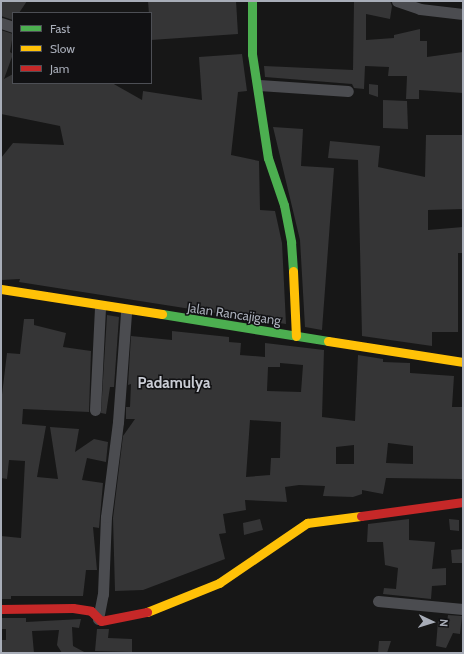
<!DOCTYPE html>
<style>
body{margin:0}
#map{position:relative;width:464px;height:654px;overflow:hidden;background:#171717;font-family:Cabin,sans-serif}
div>[style]{position:absolute}
.building>*{inset:0;background:#353536}
.street>*{height:11px;margin:-5.5px;padding:0 5.5px;transform-origin:5.5px;border-radius:5.5px;background:#4b4c50}
.fast>*{height:9px;margin:-4.5px;padding:0 4.5px;transform-origin:4.5px;border-radius:4.5px;background:#4caf50}
.slow>*{height:9px;margin:-4.5px;padding:0 4.5px;transform-origin:4.5px;border-radius:4.5px;background:#ffc107}
.jam>*{height:9px;margin:-4.5px;padding:0 4.5px;transform-origin:4.5px;border-radius:4.5px;background:#c62828}
span{translate:-50% -50%;white-space:nowrap;text-align:center;line-height:1.15;-webkit-text-stroke:3px #111113;paint-order:stroke}
.street-label{font-size:13px;color:#a8adb8}
.quarter-label{font-size:15px;color:#c9ccd4;font-weight:700}
.frame{position:absolute;inset:0;border:2px solid #a8adb8;pointer-events:none}
.legend{position:absolute;left:12px;top:12px;width:140px;height:72px;box-sizing:border-box;background:#111113;border:1px solid #4d4f55;margin:0;padding:5px 7px;list-style:none;font-size:12px;color:#a8adb8}
.legend li{display:flex;align-items:center;gap:8px;height:20px}
.legend b{width:20px;border:1px solid #4d4f55}
.north{position:absolute;left:412px;top:602px;width:40px;height:40px;-webkit-text-stroke:3px #111113;paint-order:stroke;rotate:94deg;font-size:11px;font-weight:700;line-height:16px;text-align:center;color:#a8adb8}
.north::after{content:'';display:block;margin:auto;width:14px;height:18px;background:#a8adb8;clip-path:polygon(50% 0,100% 100%,50% 72%,0 100%)}
</style>
<div id="map">
<div class="building">
<div style="clip-path:polygon(1px 1px,27px 1px,19px 13px,13px 13px,13px 20px,1px 16px)"></div>
<div style="clip-path:polygon(148px 1px,236px 1px,238px 34px,151px 40px)"></div>
<div style="clip-path:polygon(354px 1px,390px 1px,392px 6px,390px 19px,366px 14px,366px 40px,394px 38px,394px 35px,420px 29px,420px 41px,427px 41px,427px 57px,463px 52px,463px 93px,419px 90px,419px 99px,406px 99px,407px 76px,388px 76px,389px 67px,365px 66px,364px 89px,354px 88px,352px 84px,265px 77px,264px 66px,353px 70px)"></div>
<div style="clip-path:polygon(1px 30px,13px 34px,10px 52px,13px 54px,4px 79px,13px 74px,13px 83px,112px 83px,142px 100px,143px 91px,202px 100px,199px 57px,242px 54px,247px 91px,238px 92px,231px 155px,259px 161px,260px 210px,275px 211px,282px 243px,286px 324px,19px 282px,20px 279px,1px 280px,1px 158px,13px 143px,64px 145px,60px 126px,1px 114px)"></div>
<div style="clip-path:polygon(369px 84px,378px 85px,378px 97px,369px 94px)"></div>
<div style="clip-path:polygon(383px 100px,407px 101px,408px 129px,383px 128px)"></div>
<div style="clip-path:polygon(273px 127px,303px 129px,301px 166px,334px 168px,322px 330px,305px 327px,300px 240px)"></div>
<div style="clip-path:polygon(426px 135px,463px 135px,463px 209px,428px 210px,428px 230px,463px 227px,463px 253px,458px 253px,458px 332px,432px 332px,432px 346px,362px 336px,358px 160px,328px 158px,330px 141px,380px 146px,378px 167px,425px 177px)"></div>
<div style="clip-path:polygon(107px 315px,119px 317px,114px 387px,110px 387px,106px 414px,101px 413px)"></div>
<div style="clip-path:polygon(24px 319px,34px 319px,34px 325px,66px 333px,63px 347px,91px 351px,89px 412px,23px 409px,22px 424px,46px 426px,37px 477px,58px 479px,50px 427px,79px 429px,75px 452px,94px 439px,108px 442px,106px 462px,87px 458px,82px 480px,103px 483px,99px 528px,93px 527px,97px 570px,86px 570px,83px 596px,11px 596px,11px 599px,2px 599px,1px 536px,21px 538px,25px 461px,9px 460px,7px 479px,1px 478px,1px 403px,7px 353px,20px 354px)"></div>
<div style="clip-path:polygon(evenodd,172px 331px,229px 337px,229px 342px,241px 343px,240px 355px,265px 357px,265px 343px,324px 350px,322px 417px,355px 421px,358px 355px,383px 359px,383px 362px,410px 363px,410px 373px,454px 376px,452px 407px,463px 407px,463px 479px,386px 478px,383px 494px,362px 490px,362px 494px,353px 497px,323px 496px,325px 486px,299px 485px,285px 487px,287px 502px,245px 500px,246px 510px,223px 514px,226px 533px,219px 534px,225px 559px,143px 590px,115px 591px,113px 518px,123px 436px,135px 419px,126px 419px,126px 407px,130px 407px,131px 384px,128px 385px,131px 336px,172px 340px,172px 331px,280px 363px,303px 365px,301px 392px,267px 391px,268px 367px,280px 367px,280px 363px,172px 331px,250px 420px,281px 422px,280px 458px,271px 458px,270px 475px,246px 477px,250px 420px,172px 331px,388px 443px,413px 446px,413px 464px,386px 463px,388px 443px,172px 331px,354px 445px,354px 464px,336px 464px,336px 447px,354px 445px)"></div>
<div style="clip-path:polygon(260px 519px,263px 530px,244px 535px,243px 523px)"></div>
<div style="clip-path:polygon(409px 519px,409px 540px,435px 542px,432px 569px,446px 568px,446px 585px,432px 586px,431px 599px,383px 594px,384px 588px,396px 589px,398px 568px,385px 565px,383px 542px,367px 542px,368px 524px)"></div>
<div style="clip-path:polygon(449px 519px,459px 520px,459px 531px,450px 530px)"></div>
<div style="clip-path:polygon(463px 549px,463px 563px,452px 563px,451px 550px)"></div>
<div style="clip-path:polygon(448px 615px,462px 616px,460px 634px,453px 633px,446px 648px,436px 646px,438px 621px,447px 622px)"></div>
<div style="clip-path:polygon(2px 618px,26px 618px,26px 622px,81px 619px,79px 628px,72px 627px,73px 646px,86px 653px,62px 653px,57px 645px,59px 630px,32px 631px,34px 653px,2px 653px,1px 640px,6px 640px,6px 629px,2px 629px)"></div>
<div style="clip-path:polygon(97px 629px,109px 629px,108px 638px,132px 639px,132px 652px,95px 651px)"></div>
<div style="clip-path:polygon(379px 641px,391px 641px,387px 653px,378px 653px)"></div>
</div>
<div class="street">
<div style="left:397px;top:1px;width:24px;rotate:19deg"></div>
<div style="left:420px;top:9px;width:43px;rotate:6.6deg"></div>
<div style="left:1px;top:23px;width:13px;rotate:18deg"></div>
<div style="left:259px;top:85px;width:89px;rotate:3.9deg"></div>
<div style="left:95px;top:410px;width:104px;rotate:-87.2deg"></div>
<div style="left:378px;top:601px;width:85px;rotate:5.4deg"></div>
<div style="left:98px;top:619px;width:25px;rotate:-79deg"></div>
<div style="left:103px;top:594px;width:77px;rotate:-87.8deg"></div>
<div style="left:106px;top:517px;width:96px;rotate:-82.8deg"></div>
<div style="left:118px;top:422px;width:110px;rotate:-85.8deg"></div>
</div>
<div class="fast">
<div style="left:252px;top:1px;width:53px;rotate:90deg"></div>
<div style="left:252px;top:54px;width:105px;rotate:81.3deg"></div>
<div style="left:268px;top:158px;width:50px;rotate:71.2deg"></div>
<div style="left:284px;top:205px;width:38px;rotate:79deg"></div>
<div style="left:291px;top:242px;width:29px;rotate:86deg"></div>
<div style="left:162px;top:314px;width:168px;rotate:9.2deg"></div>
</div>
<div class="slow">
<div style="left:293px;top:271px;width:65px;rotate:87.4deg"></div>
<div style="left:1px;top:289px;width:163px;rotate:8.8deg"></div>
<div style="left:328px;top:341px;width:137px;rotate:8.8deg"></div>
<div style="left:147px;top:612px;width:78px;rotate:-21.9deg"></div>
<div style="left:219px;top:583px;width:107px;rotate:-34.3deg"></div>
<div style="left:307px;top:523px;width:54px;rotate:-7.4deg"></div>
</div>
<div class="jam">
<div style="left:361px;top:516px;width:103px;rotate:-7.8deg"></div>
<div style="left:1px;top:609px;width:72px;rotate:-0.8deg"></div>
<div style="left:73px;top:608px;width:18px;rotate:9deg"></div>
<div style="left:91px;top:611px;width:14px;rotate:45deg"></div>
<div style="left:101px;top:621px;width:47px;rotate:-11.1deg"></div>
</div>
<div class="street-label">
<span style="left:234px;top:314px;rotate:8deg">Jalan Rancajigang</span>
</div>
<div class="quarter-label">
<span style="left:174px;top:384px">Padamulya</span>
</div>
<div class="frame"></div>
<ul class="legend">
<li><b style="height:5px;background:#4caf50"></b>Fast</li>
<li><b style="height:5px;background:#ffc107"></b>Slow</li>
<li><b style="height:5px;background:#c62828"></b>Jam</li>
</ul>
<div class="north">N</div>
</div>
